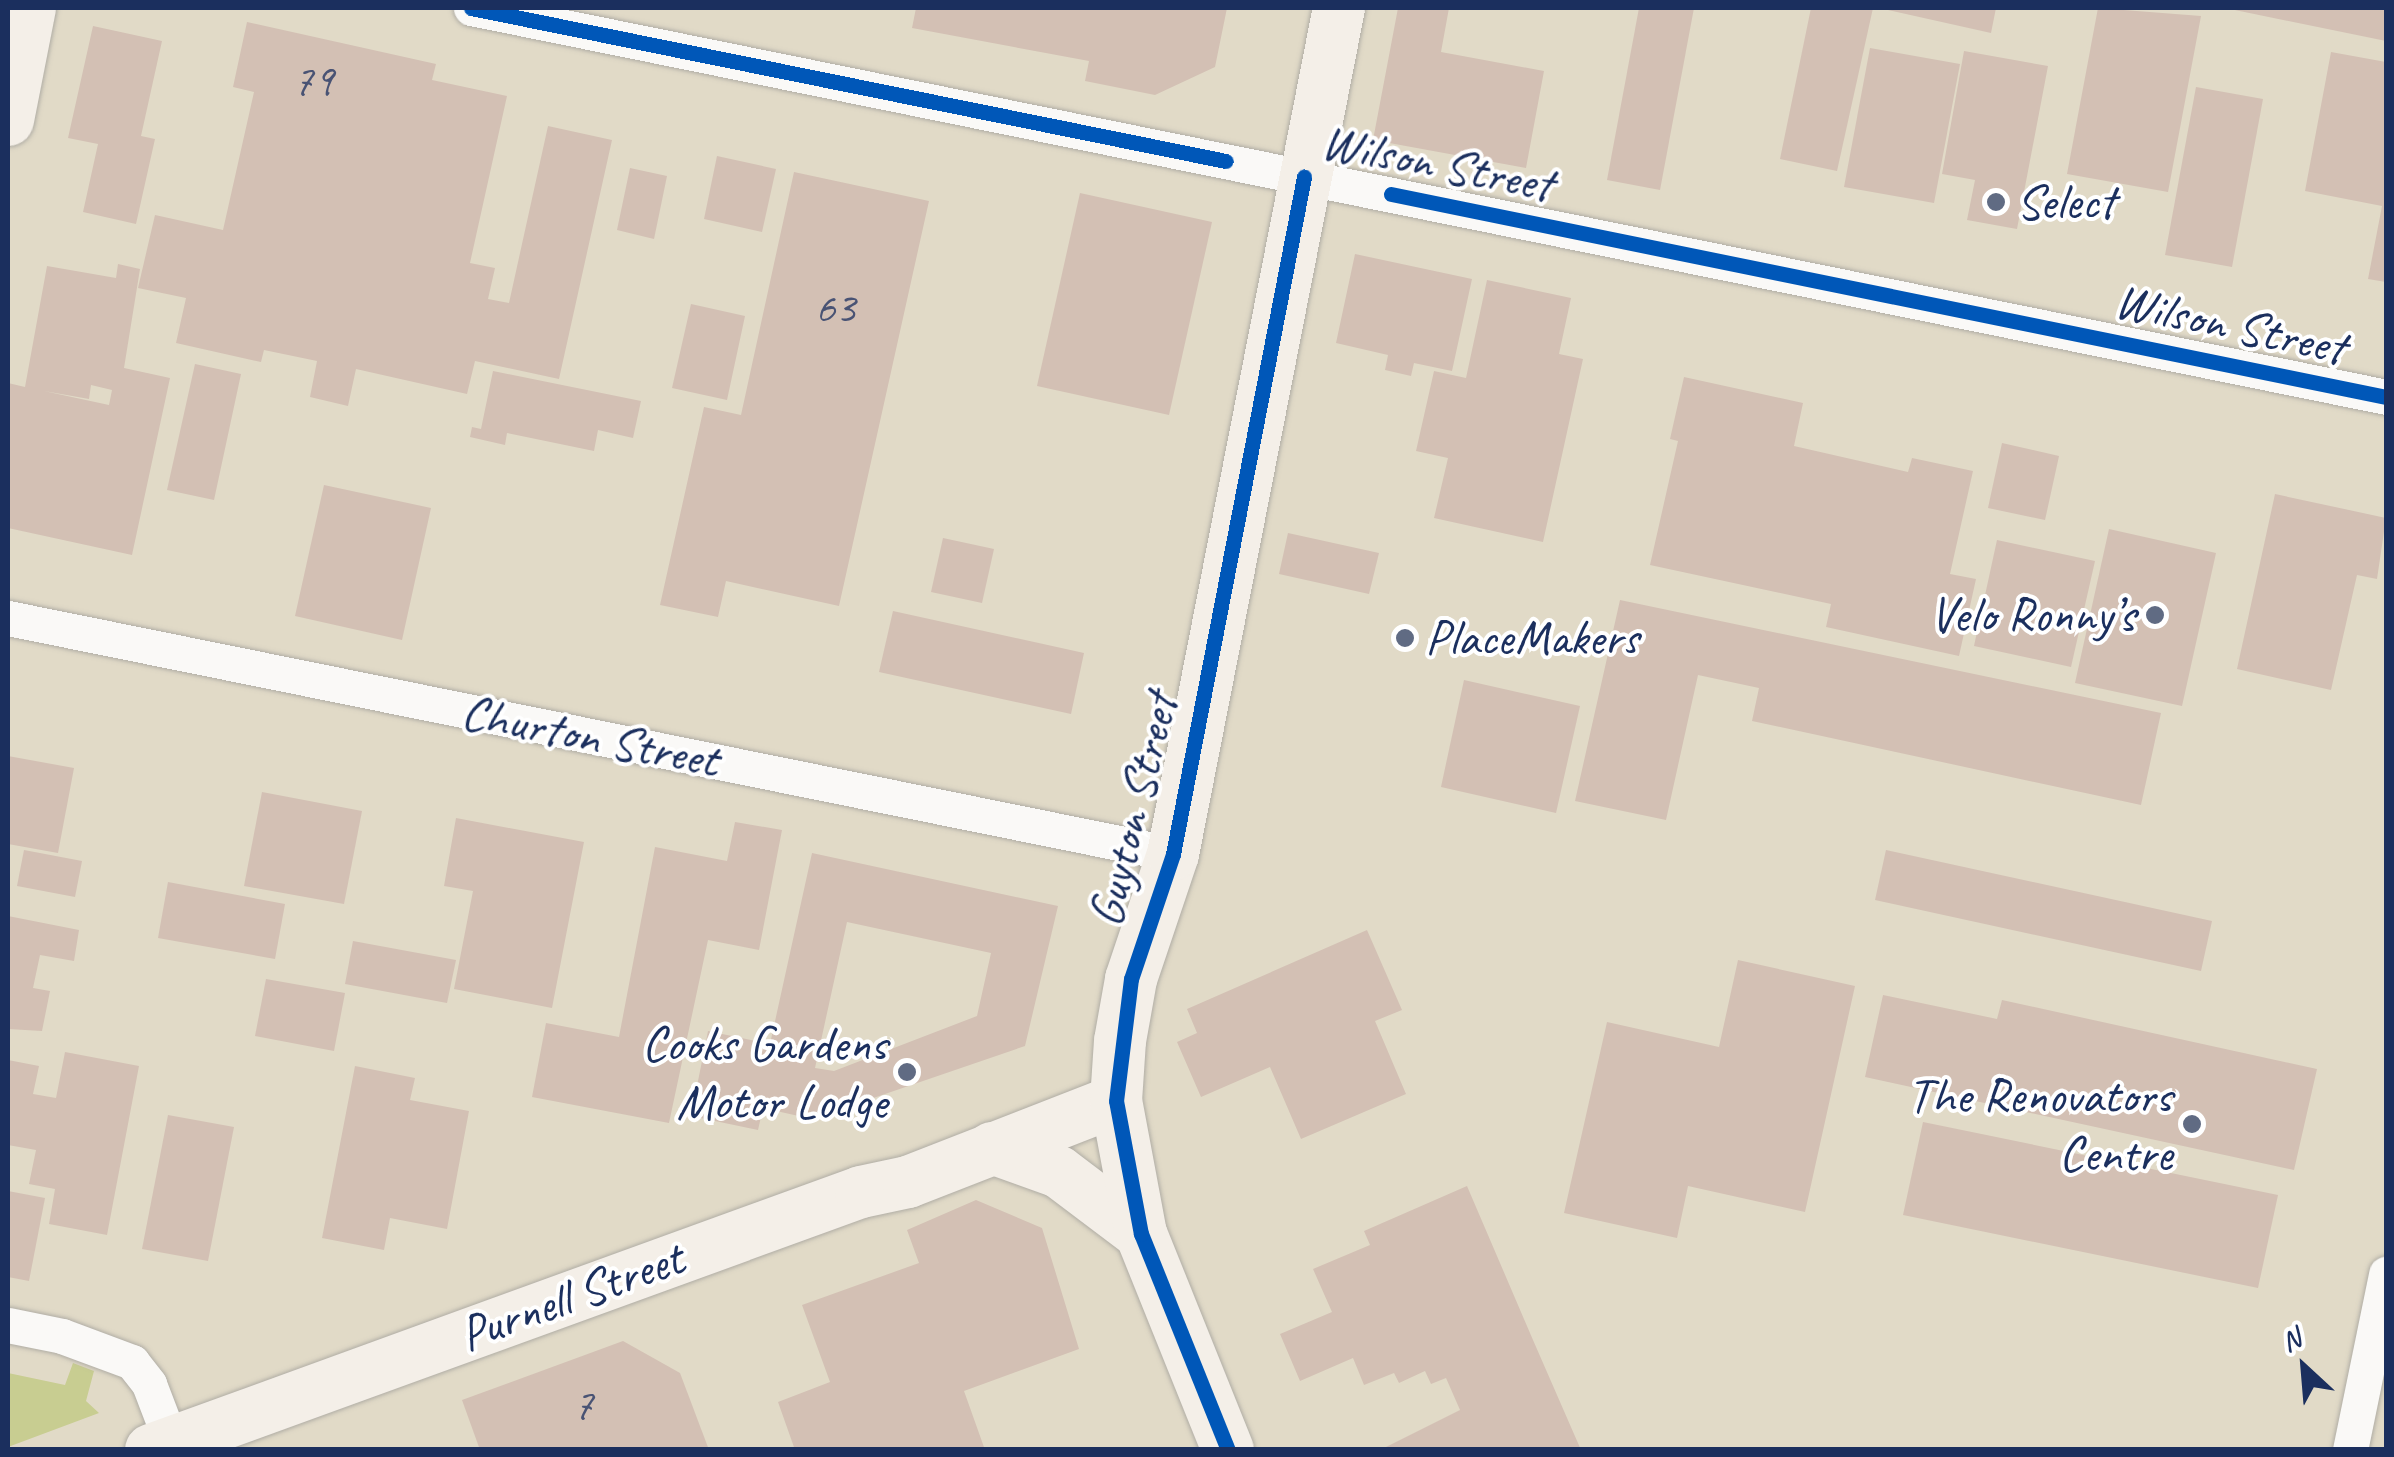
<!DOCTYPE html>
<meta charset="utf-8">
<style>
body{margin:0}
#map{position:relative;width:2394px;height:1457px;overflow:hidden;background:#e1dac7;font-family:Caveat,sans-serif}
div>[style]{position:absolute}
.green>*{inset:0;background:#c8cd91}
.building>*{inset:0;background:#d3c0b4}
.roads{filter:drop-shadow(0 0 2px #b0ada5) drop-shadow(0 0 2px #b0ada5)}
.street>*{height:35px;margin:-17.5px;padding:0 17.5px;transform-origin:17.5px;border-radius:17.5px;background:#faf9f7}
.secondary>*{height:52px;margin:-26px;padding:0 26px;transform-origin:26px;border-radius:26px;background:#f4efe8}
.cycleway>*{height:15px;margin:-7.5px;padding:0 7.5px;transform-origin:7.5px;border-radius:7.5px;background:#0057b8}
.dots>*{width:28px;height:28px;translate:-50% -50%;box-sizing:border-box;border:5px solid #fff;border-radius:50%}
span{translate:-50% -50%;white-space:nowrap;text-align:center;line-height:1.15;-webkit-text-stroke:8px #fff;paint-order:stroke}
.number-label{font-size:45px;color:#495374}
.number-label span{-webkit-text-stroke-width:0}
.street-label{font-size:50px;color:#1b2f5e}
.poi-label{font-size:50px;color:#1b2f5e}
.left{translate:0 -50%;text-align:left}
.right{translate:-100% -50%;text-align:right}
.frame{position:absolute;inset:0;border:10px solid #1b2f5e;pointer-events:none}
.north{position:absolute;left:2254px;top:1317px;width:100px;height:100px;-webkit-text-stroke:8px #fff;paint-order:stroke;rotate:334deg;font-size:28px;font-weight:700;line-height:40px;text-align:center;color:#1b2f5e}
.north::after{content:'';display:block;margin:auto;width:35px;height:45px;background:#1b2f5e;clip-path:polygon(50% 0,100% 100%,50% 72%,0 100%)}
</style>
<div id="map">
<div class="green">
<div style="clip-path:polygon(73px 1363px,94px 1371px,86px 1401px,99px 1413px,8px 1447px,8px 1373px,65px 1385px)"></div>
</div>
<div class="building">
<div style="clip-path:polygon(916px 8px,1227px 8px,1215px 67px,1155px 95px,1085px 81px,1089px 61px,912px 28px)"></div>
<div style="clip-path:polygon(1398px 8px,1449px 8px,1441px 52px,1544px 71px,1526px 168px,1373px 140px)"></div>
<div style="clip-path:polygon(1639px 8px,1694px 8px,1660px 190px,1607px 180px)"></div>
<div style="clip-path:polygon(1811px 8px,1873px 8px,1837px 171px,1780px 159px)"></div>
<div style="clip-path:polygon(1879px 8px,1996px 8px,1991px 33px)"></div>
<div style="clip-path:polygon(2098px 8px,2201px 16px,2168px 192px,2067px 174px)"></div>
<div style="clip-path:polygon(2231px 8px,2386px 8px,2386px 41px,2230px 9px)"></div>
<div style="clip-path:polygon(247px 22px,436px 64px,432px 80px,507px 96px,470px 263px,495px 268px,488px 299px,509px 303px,548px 126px,612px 140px,559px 379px,475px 361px,467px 394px,356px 369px,348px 406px,310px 397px,317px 361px,264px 350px,261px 362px,176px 343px,186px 298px,138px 288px,155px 215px,223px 230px,254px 92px,233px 87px)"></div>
<div style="clip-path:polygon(93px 26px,162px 41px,141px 136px,155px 139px,136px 224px,83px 212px,98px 144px,68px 138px)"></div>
<div style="clip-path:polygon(1870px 48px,1960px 64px,1934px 203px,1844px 187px)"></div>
<div style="clip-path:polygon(1964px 51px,2048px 66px,2017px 229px,1967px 220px,1975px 180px,1942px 174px)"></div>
<div style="clip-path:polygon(2331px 52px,2386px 62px,2386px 282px,2368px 279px,2382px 206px,2305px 191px)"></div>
<div style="clip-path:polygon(2196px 87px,2263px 99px,2232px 267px,2165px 255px)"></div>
<div style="clip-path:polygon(717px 156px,776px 169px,762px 232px,704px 219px)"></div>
<div style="clip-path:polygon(630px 168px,667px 176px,654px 239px,617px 230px)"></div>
<div style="clip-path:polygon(794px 172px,929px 201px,839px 606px,726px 581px,718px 617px,660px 605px,704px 407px,741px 415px)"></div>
<div style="clip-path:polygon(1080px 193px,1212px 222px,1169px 415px,1037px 386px)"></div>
<div style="clip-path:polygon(1355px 254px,1472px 279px,1452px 371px,1414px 363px,1411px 376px,1385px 370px,1388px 355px,1336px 343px)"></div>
<div style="clip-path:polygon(evenodd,118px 264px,140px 269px,124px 368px,170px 378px,132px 555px,8px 528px,8px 383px,25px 387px,47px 266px,116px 278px,118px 264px,91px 385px,112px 390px,109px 405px,44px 391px,89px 399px,91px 385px)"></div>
<div style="clip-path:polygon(1487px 280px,1571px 298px,1559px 354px,1583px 359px,1543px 542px,1434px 518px,1448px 458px,1416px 451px,1434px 371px,1466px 378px)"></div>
<div style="clip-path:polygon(691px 304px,745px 316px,727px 400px,672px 388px)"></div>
<div style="clip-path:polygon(195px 364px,241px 374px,214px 500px,167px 490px)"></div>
<div style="clip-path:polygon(493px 371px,641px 401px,633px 438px,598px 430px,594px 451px,507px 433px,505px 445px,470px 437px,472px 427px,481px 429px)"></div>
<div style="clip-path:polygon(1684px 377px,1803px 403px,1794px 446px,1908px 472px,1912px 458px,1973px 471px,1950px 574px,1976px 579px,1959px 656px,1826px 627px,1831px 604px,1650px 565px,1678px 441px,1670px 439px)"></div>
<div style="clip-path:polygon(2002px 443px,2059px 456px,2045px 520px,1988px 508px)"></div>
<div style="clip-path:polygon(324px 485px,431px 508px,402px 640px,295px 616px)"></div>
<div style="clip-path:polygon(2275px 494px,2386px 518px,2377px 579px,2357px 575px,2331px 690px,2237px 669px)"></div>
<div style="clip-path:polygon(2109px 529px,2216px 553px,2182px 706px,2075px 683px)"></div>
<div style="clip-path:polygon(1288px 533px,1379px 553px,1369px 594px,1279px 574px)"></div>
<div style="clip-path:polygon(943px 538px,994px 549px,982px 603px,931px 592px)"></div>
<div style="clip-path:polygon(1997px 540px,2095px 561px,2071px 667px,1974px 646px)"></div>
<div style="clip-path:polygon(1620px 600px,2161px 713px,2141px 805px,1752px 721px,1759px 688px,1698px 675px,1666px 820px,1575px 801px)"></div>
<div style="clip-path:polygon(893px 611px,1084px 653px,1071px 714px,879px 672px)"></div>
<div style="clip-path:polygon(1464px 680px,1580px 706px,1556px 813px,1441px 787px)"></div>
<div style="clip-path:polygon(8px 756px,74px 768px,58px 853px,8px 844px)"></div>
<div style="clip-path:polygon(262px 792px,362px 811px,344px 904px,244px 886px)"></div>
<div style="clip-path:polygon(456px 818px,584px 842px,552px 1008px,454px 989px,473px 891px,444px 886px)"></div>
<div style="clip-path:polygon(735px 822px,782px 830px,759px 950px,708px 940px,669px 1123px,532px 1097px,546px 1023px,619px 1037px,655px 847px,727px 861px)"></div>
<div style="clip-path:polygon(24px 850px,82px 861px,75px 897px,17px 886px)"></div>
<div style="clip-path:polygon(1886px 850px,2212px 921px,2201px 971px,1875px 900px)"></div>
<div style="clip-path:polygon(evenodd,812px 853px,1058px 906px,1025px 1046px,812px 1119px,763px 1108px,758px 1130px,691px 1116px,708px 1031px,770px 1044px,812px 853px,847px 922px,991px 953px,977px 1016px,834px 1071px,815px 1068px,847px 922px)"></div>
<div style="clip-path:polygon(168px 882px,285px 904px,275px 959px,158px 938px)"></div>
<div style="clip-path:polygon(8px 916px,79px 930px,74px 961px,40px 955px,33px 988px,50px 991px,42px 1031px,8px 1029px)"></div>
<div style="clip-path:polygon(1367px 930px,1402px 1010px,1375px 1021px,1406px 1094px,1301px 1139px,1270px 1067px,1201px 1097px,1177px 1042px,1197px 1033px,1187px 1009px)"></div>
<div style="clip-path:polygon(353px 941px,456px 960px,447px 1003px,345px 984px)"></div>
<div style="clip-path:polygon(1738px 960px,1855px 986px,1805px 1212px,1688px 1186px,1677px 1238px,1564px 1213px,1607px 1022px,1719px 1047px)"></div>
<div style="clip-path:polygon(266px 979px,345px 993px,334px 1051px,255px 1036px)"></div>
<div style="clip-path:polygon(1883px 995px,1997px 1019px,2002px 1000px,2317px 1069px,2294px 1170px,1865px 1077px)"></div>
<div style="clip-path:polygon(65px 1052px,139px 1066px,107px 1235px,49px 1224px,55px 1189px,29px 1184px,36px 1150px,8px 1145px,8px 1060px,39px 1066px,33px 1094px,56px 1098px)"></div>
<div style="clip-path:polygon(355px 1066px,415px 1078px,410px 1100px,469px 1111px,447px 1229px,390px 1218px,384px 1250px,322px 1238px)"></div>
<div style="clip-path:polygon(168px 1115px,234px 1127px,208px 1261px,142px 1249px)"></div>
<div style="clip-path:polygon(1923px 1122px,2278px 1195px,2258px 1288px,1903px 1215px)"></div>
<div style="clip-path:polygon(1467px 1186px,1533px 1340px,1581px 1450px,1380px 1450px,1460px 1410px,1446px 1378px,1431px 1384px,1425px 1371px,1399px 1383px,1394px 1373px,1364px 1385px,1353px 1358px,1300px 1381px,1280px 1334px,1332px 1312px,1313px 1269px,1370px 1245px,1364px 1231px)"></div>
<div style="clip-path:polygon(8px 1191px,45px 1198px,29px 1281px,8px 1277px)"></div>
<div style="clip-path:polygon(976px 1200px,1042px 1228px,1079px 1349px,964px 1391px,985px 1450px,795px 1450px,778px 1402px,830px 1382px,802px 1305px,919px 1263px,907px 1230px)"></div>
<div style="clip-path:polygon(623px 1341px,680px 1373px,709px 1450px,480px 1450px,462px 1400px)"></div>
</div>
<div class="roads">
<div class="street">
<div style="left:471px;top:8px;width:1954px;rotate:11.48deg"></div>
<div style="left:8px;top:618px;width:1189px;rotate:11.45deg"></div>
<div style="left:8px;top:1325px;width:55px;rotate:11.5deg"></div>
<div style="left:62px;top:1336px;width:75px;rotate:20.4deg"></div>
<div style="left:132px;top:1362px;width:28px;rotate:52deg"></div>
<div style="left:149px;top:1384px;width:59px;rotate:69.1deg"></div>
<div style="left:2350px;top:1450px;width:180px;rotate:-78.4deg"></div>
</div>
<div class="secondary">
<div style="left:8px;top:120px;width:114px;rotate:-78.9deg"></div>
<div style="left:992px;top:1148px;width:71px;rotate:19.7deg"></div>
<div style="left:1059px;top:1172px;width:103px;rotate:37.1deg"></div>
<div style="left:151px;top:1450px;width:755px;rotate:-19.97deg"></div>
<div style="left:861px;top:1192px;width:48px;rotate:-12deg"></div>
<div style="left:908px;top:1182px;width:223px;rotate:-21.3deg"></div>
<div style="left:1228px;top:1450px;width:233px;rotate:-111.9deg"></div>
<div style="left:1141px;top:1234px;width:135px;rotate:-100.6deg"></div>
<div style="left:1116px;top:1101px;width:60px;rotate:-86.2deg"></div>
<div style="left:1120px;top:1041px;width:63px;rotate:-79.9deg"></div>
<div style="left:1131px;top:979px;width:132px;rotate:-71.4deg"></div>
<div style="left:1173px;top:854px;width:862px;rotate:-78.9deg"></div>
</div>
</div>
<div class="cycleway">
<div style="left:471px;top:8px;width:770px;rotate:11.46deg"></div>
<div style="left:1391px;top:194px;width:1015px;rotate:11.53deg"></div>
<div style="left:1228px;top:1450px;width:233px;rotate:-111.9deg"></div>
<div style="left:1141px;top:1234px;width:135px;rotate:-100.6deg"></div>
<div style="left:1116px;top:1101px;width:123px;rotate:-83deg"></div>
<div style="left:1131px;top:979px;width:132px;rotate:-71.4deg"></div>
<div style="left:1173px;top:854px;width:690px;rotate:-79.05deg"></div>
</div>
<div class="dots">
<div style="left:1996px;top:202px;background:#606b83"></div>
<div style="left:2155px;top:615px;background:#606b83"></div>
<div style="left:1405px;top:638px;background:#606b83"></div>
<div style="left:907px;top:1072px;background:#606b83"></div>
<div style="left:2192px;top:1124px;background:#606b83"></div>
</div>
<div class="number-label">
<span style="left:313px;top:81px">79</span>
<span style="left:835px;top:308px">63</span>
<span style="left:583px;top:1405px">7</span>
</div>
<div class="street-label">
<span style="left:1437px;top:163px;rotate:11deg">Wilson Street</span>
<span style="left:2230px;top:324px;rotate:12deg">Wilson Street</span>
<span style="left:590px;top:736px;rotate:11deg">Churton Street</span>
<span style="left:1133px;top:810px;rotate:-76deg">Guyton Street</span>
<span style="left:571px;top:1296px;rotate:-20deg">Purnell Street</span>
</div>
<div class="poi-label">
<span class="left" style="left:2016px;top:202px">Select</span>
<span class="right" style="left:2135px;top:615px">Velo Ronny’s</span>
<span class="left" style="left:1425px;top:638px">PlaceMakers</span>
<span class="right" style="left:887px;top:1072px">Cooks Gardens<br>Motor Lodge</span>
<span class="right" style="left:2172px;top:1124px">The Renovators<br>Centre</span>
</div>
<div class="frame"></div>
<div class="north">N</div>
</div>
